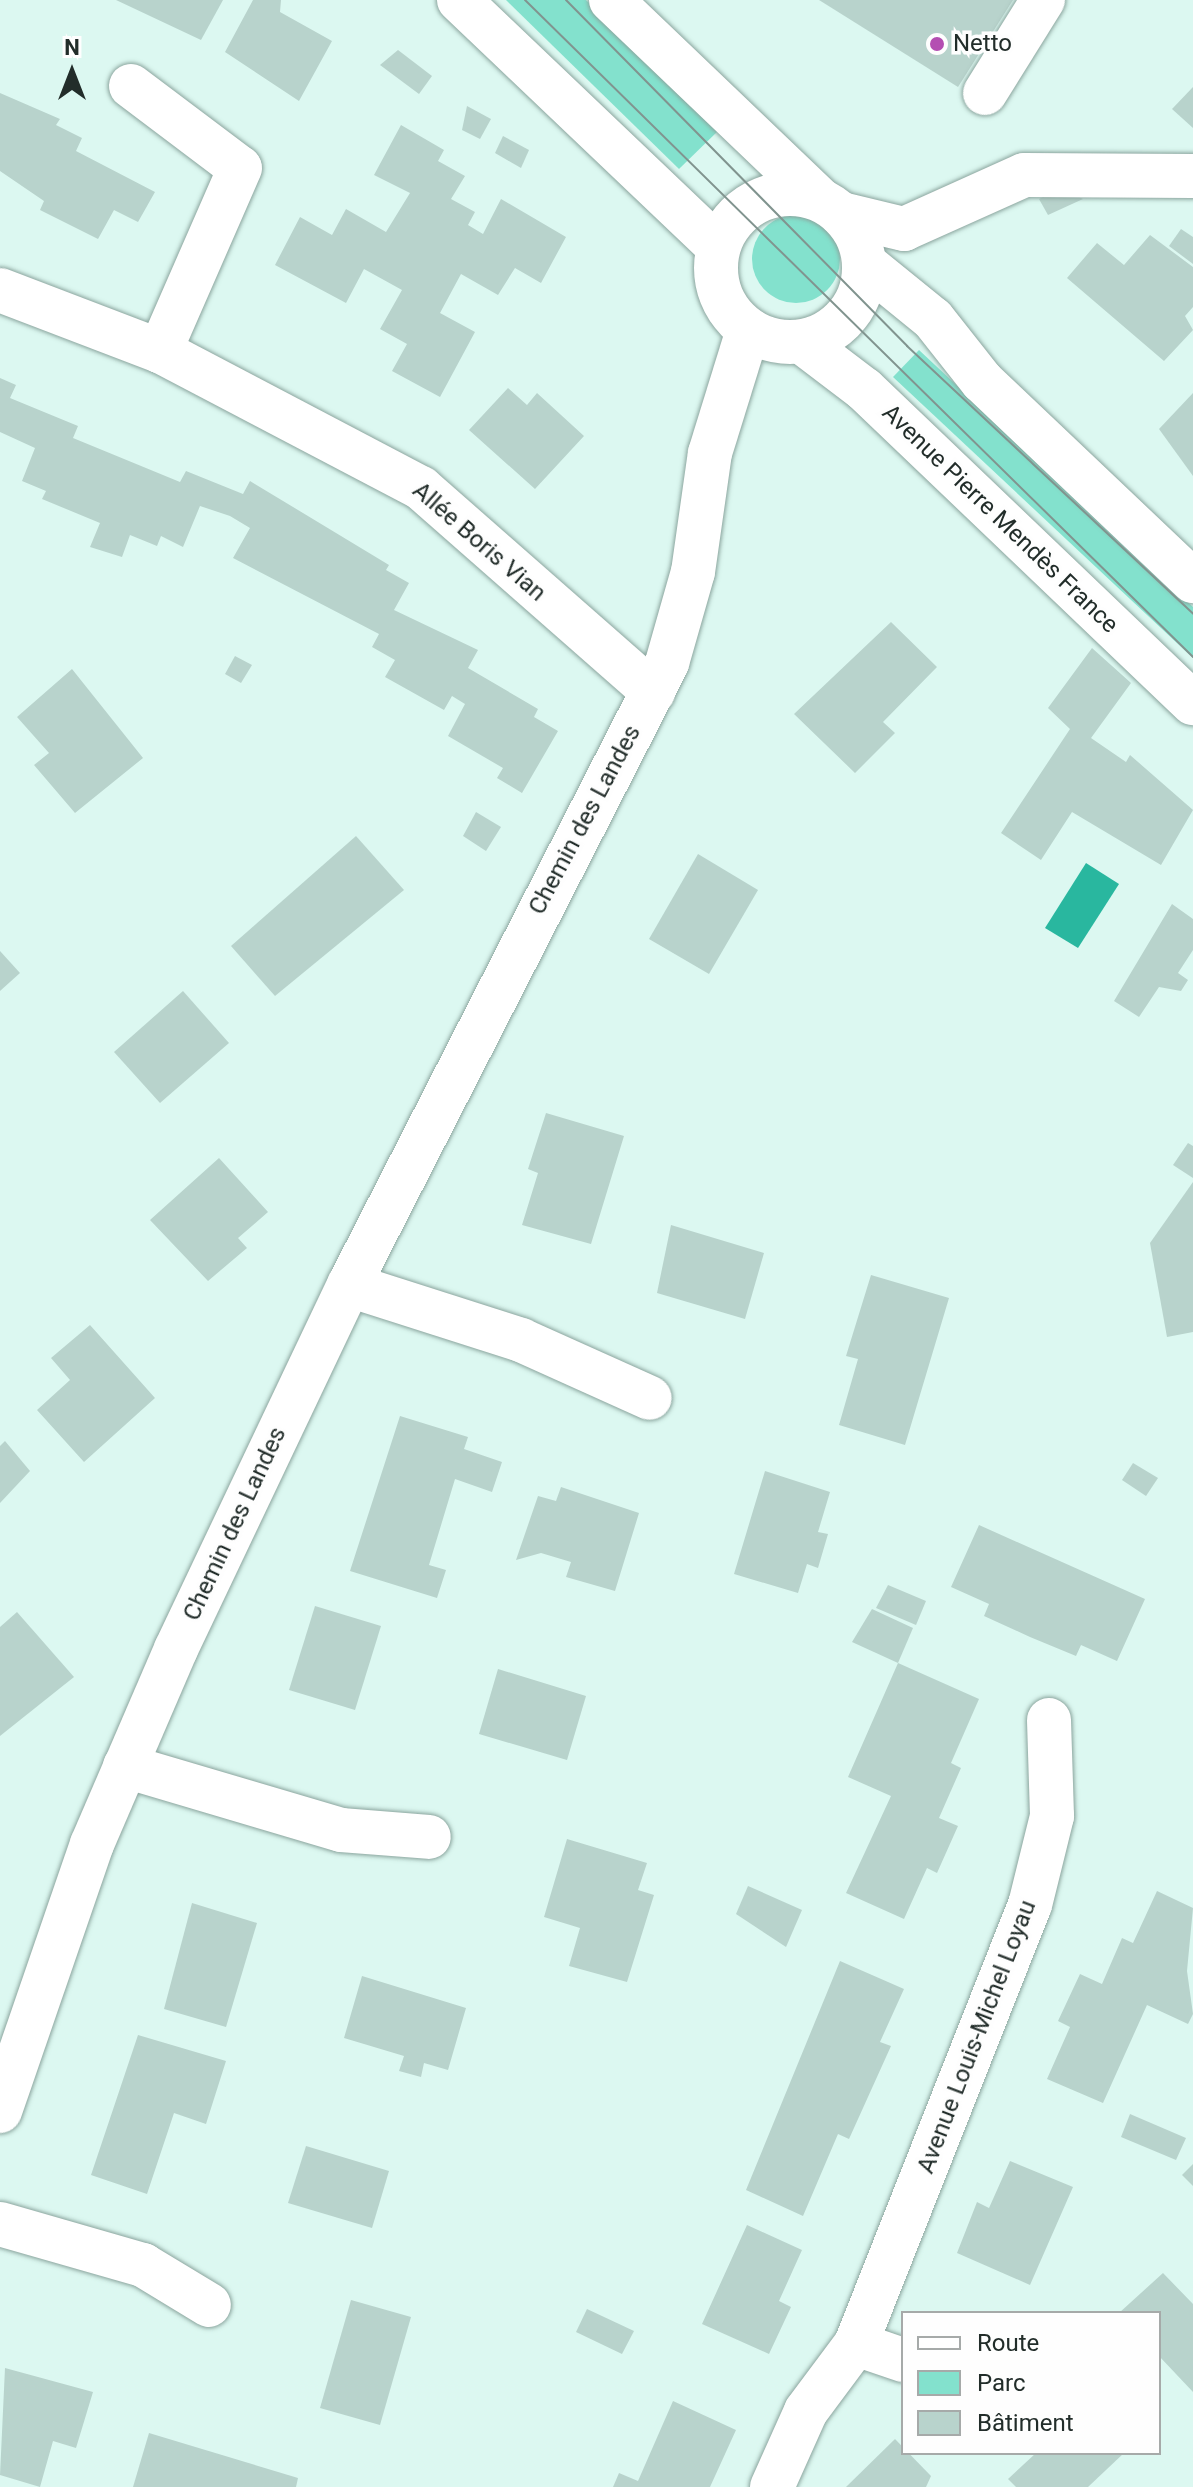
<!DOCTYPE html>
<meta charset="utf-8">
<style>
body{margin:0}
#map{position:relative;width:1193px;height:2487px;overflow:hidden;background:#dcf8f1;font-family:Roboto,sans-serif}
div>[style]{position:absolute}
.green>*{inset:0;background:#83e1cd}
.round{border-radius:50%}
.water>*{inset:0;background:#29b79f}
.building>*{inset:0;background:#b8d3cc}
.roads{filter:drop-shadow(0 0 2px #8ba59e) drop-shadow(0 0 2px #8ba59e)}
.minor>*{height:44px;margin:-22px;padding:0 22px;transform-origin:22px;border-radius:22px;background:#fff}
.major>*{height:44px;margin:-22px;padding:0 22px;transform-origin:22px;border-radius:22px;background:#fff}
.major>.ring{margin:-22px;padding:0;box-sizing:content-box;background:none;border:44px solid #fff;border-radius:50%}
.tram>*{height:2px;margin:-1px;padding:0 1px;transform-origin:1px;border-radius:1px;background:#81948f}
.dots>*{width:22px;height:22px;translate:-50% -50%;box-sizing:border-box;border:4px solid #fefefe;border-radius:50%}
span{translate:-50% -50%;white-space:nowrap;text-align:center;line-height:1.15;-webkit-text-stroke:7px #fefefe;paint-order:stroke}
.poi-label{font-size:24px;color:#222d2a}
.left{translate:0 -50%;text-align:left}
.street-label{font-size:24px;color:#222d2a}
.legend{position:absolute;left:901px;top:2311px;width:260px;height:144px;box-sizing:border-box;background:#fefefe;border:2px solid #a6aaa9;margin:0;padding:10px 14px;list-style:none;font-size:24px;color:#222d2a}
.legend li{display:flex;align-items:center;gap:16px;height:40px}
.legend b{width:40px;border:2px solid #a6aaa9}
.north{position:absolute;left:32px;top:32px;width:80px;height:80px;-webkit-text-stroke:6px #fefefe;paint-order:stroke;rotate:0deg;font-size:22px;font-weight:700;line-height:32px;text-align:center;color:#222d2a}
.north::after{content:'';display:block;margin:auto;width:28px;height:36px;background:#222d2a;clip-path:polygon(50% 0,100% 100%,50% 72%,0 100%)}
</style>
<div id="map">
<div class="green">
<div style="clip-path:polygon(506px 0,586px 0,719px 130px,679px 169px)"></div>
<div class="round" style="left:752px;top:215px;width:88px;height:88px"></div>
<div style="clip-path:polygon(919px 350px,1193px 607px,1193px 658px,893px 377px)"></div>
</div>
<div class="water">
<div style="clip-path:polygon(1086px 863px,1119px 884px,1078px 948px,1045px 928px)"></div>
</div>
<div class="building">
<div style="clip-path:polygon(116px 0,223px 0,201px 40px)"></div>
<div style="clip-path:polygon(253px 0,281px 0,280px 12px,332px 41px,299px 101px,225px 52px)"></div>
<div style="clip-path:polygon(819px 0,1013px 0,958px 87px)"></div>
<div style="clip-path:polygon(398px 50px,432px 76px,419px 94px,380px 65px)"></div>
<div style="clip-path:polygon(1193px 87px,1193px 128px,1172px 109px)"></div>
<div style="clip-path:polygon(0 93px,60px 119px,56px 125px,82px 138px,76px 151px,155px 192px,138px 222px,114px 210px,98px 239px,40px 210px,44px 201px,0 171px)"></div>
<div style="clip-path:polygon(467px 106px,491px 119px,480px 139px,462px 130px)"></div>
<div style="clip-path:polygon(401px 125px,444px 150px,438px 161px,465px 176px,451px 199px,475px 212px,468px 225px,483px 234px,501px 199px,566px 237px,541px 283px,515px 268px,498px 295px,461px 274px,440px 313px,475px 332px,440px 397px,392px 371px,407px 344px,380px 329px,402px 290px,364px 269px,346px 303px,275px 265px,300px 217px,332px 235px,346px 209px,386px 232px,410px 193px,374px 175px)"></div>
<div style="clip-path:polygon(503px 136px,529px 150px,521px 168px,495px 153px)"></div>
<div style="clip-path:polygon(1061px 188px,1083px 199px,1048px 215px,1039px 199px)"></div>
<div style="clip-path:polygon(1181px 229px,1193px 237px,1193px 264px,1169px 246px)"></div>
<div style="clip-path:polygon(1150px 235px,1193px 267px,1193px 307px,1185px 316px,1193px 330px,1164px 361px,1067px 278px,1097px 243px,1124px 265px)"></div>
<div style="clip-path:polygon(0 378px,16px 385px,10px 398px,78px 426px,73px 438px,180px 482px,186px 471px,243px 494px,250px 481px,389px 565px,386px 570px,409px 583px,394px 610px,478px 650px,468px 668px,538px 709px,534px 717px,558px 731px,522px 793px,497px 778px,503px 768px,448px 736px,465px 704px,452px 696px,444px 710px,385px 677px,395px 660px,372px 647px,379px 634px,233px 558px,250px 528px,230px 516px,200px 506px,183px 547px,161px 536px,157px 546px,130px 535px,122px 557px,90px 547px,100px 523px,42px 499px,46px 491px,22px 481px,35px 448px,0 432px)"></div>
<div style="clip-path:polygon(508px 388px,527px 405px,537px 393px,584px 436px,535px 489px,469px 430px)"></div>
<div style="clip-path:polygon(1193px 393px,1193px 476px,1159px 429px)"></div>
<div style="clip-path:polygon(891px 622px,937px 667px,883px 722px,895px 733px,855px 773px,794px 714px)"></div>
<div style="clip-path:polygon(1092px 648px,1131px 683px,1091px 738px,1126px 762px,1130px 755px,1193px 810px,1161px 865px,1072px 812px,1041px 860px,1001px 833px,1070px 729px,1048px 708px)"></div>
<div style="clip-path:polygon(235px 656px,252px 665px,241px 683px,225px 674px)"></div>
<div style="clip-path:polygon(72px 669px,143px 758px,75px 813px,34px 765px,49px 753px,17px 717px)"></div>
<div style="clip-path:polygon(476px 812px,501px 827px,486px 851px,463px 836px)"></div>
<div style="clip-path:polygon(356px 836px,404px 890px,275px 996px,231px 946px)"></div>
<div style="clip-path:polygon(698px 854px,758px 890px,709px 974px,649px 939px)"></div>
<div style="clip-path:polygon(1172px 904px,1193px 919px,1193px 950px,1178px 973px,1188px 980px,1181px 991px,1159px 987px,1139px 1017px,1114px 1001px)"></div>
<div style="clip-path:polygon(0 951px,20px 973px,0 991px)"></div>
<div style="clip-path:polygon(183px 991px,229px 1043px,160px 1103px,114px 1052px)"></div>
<div style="clip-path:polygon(546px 1113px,624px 1136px,591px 1244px,522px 1225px,538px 1173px,528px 1169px)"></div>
<div style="clip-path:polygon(1188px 1143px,1193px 1146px,1193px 1178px,1173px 1165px)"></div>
<div style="clip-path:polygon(219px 1158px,268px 1212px,238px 1238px,247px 1248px,208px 1281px,150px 1220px)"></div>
<div style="clip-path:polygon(1193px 1182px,1193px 1332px,1167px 1337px,1150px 1243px)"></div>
<div style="clip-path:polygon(671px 1225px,764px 1253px,745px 1319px,657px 1293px)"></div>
<div style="clip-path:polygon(871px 1275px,949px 1298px,905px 1445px,839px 1425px,858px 1359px,846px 1356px)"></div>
<div style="clip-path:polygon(90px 1325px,155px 1398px,84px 1462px,37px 1410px,70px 1380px,51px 1358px)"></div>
<div style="clip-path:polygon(400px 1416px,468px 1437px,464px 1449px,502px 1462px,492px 1492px,455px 1479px,429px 1565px,446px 1570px,437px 1598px,350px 1571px)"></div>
<div style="clip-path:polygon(5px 1441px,30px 1471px,0 1503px,0 1446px)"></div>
<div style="clip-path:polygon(1133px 1463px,1158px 1478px,1146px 1496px,1122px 1480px)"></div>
<div style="clip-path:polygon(765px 1471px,830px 1492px,818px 1532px,828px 1534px,818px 1568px,807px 1564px,798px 1593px,734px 1574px)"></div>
<div style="clip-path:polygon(561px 1487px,639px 1513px,615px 1591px,566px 1577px,571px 1562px,541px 1553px,516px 1560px,538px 1496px,556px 1501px)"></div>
<div style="clip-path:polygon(979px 1525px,1145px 1599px,1117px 1661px,1081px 1645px,1076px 1656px,1030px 1637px,984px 1616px,989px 1604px,951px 1587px)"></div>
<div style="clip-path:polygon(888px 1585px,926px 1601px,916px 1625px,876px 1608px)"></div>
<div style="clip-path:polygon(315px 1606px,381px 1626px,355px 1710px,289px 1690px)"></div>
<div style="clip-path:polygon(872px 1609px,913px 1628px,898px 1663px,852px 1642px)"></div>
<div style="clip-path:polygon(17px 1612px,74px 1677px,0 1736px,0 1627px)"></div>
<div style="clip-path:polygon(898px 1663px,979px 1699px,951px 1763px,961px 1768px,939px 1818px,958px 1826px,937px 1873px,927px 1868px,904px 1919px,846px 1893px,891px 1796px,848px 1777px)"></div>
<div style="clip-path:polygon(498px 1669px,586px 1696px,567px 1760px,479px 1734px)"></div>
<div style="clip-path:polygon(567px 1839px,647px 1863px,638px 1890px,654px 1895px,627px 1982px,569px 1966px,580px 1928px,544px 1917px)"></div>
<div style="clip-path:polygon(748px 1886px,802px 1910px,786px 1947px,736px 1914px)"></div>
<div style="clip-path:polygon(1157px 1891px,1193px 1908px,1187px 1971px,1193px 2014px,1188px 2024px,1147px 2005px,1103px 2103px,1047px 2079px,1070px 2027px,1058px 2021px,1080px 1974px,1102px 1984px,1122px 1938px,1133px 1943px)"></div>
<div style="clip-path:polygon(192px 1903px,257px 1923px,226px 2027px,164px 2009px)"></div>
<div style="clip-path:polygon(840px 1961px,904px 1989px,880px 2042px,891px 2046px,849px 2139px,838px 2134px,803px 2216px,746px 2190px)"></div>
<div style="clip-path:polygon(362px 1976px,466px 2008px,448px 2070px,424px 2063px,421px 2077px,399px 2071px,404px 2056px,344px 2038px)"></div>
<div style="clip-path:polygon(138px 2035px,226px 2061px,206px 2124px,174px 2113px,147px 2194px,91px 2175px)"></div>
<div style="clip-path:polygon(1130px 2114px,1186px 2138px,1176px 2160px,1121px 2137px)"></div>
<div style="clip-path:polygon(306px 2146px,389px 2171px,372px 2228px,288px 2203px)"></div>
<div style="clip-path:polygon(1010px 2161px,1073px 2187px,1030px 2285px,957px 2253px,977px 2202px,989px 2208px)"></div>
<div style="clip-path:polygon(1193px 2164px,1193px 2186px,1182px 2175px)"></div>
<div style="clip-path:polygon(747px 2225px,802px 2250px,779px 2301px,791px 2307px,769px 2354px,702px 2324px)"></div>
<div style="clip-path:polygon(1163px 2273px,1193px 2304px,1193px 2392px,1159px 2356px,1159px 2313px,1119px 2313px)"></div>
<div style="clip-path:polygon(351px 2300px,411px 2317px,380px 2425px,320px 2408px)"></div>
<div style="clip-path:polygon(587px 2309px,634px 2331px,622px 2354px,576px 2332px)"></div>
<div style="clip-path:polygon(5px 2368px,93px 2392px,76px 2448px,53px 2441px,40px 2487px,0 2475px)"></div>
<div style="clip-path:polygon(673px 2401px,736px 2430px,710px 2487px,613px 2487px,619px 2473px,638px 2481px)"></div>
<div style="clip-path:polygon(149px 2433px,298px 2478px,296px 2487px,133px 2487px)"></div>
<div style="clip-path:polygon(895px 2439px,931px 2476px,926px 2487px,846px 2487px)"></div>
<div style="clip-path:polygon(1036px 2453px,1124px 2453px,1088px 2487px,1016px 2487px,1008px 2479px)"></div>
</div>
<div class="roads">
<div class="minor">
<div style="left:131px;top:86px;width:136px;rotate:37deg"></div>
<div style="left:240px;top:168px;width:200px;rotate:113.6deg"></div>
<div style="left:160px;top:351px;width:295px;rotate:27.7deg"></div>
<div style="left:421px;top:488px;width:309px;rotate:41.3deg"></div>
<div style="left:985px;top:93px;width:110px;rotate:-58.1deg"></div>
<div style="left:841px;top:214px;width:65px;rotate:13.4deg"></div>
<div style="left:904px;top:229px;width:132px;rotate:-24.2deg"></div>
<div style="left:1024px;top:175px;width:169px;rotate:0.3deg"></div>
<div style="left:0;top:290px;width:171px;rotate:20.9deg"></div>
<div style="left:349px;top:1285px;width:181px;rotate:17.7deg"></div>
<div style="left:521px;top:1340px;width:141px;rotate:24.2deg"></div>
<div style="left:125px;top:1766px;width:225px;rotate:16.5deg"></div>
<div style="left:341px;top:1830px;width:88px;rotate:4.5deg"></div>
<div style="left:0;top:2111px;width:282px;rotate:-71deg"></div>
<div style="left:92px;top:1844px;width:212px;rotate:-66.7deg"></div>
<div style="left:176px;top:1649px;width:403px;rotate:-64.6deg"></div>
<div style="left:349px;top:1285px;width:699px;rotate:-62.92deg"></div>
<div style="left:667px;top:663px;width:95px;rotate:-74.1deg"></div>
<div style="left:693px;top:572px;width:120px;rotate:-81.9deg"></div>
<div style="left:710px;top:453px;width:129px;rotate:-72.8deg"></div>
<div style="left:0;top:2224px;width:149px;rotate:16deg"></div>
<div style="left:143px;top:2265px;width:77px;rotate:31.2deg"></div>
<div style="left:856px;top:2344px;width:50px;rotate:18.8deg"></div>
<div style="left:772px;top:2487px;width:83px;rotate:-65.9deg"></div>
<div style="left:806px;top:2411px;width:84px;rotate:-53.3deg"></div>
<div style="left:856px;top:2344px;width:472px;rotate:-68.4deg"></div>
<div style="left:1030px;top:1905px;width:92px;rotate:-76.1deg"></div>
<div style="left:1052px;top:1816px;width:96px;rotate:-91.8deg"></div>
</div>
<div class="major">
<div style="left:459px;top:0;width:358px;rotate:43.6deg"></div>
<div style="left:611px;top:0;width:288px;rotate:43.7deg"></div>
<div class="ring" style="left:716px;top:194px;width:104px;height:104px"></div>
<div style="left:864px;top:263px;width:89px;rotate:39.1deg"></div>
<div style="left:933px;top:319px;width:79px;rotate:51.7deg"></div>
<div style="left:982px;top:381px;width:291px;rotate:43.5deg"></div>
<div style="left:802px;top:342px;width:78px;rotate:37.2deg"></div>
<div style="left:864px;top:389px;width:455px;rotate:43.7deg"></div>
</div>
</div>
<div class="tram">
<div style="left:525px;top:0;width:937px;rotate:44.52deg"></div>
<div style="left:566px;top:0;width:486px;rotate:45.4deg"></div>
<div style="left:907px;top:346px;width:392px;rotate:43.1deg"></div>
</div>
<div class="dots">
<div style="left:937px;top:44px;background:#b44eb2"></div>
</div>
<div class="poi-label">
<span class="left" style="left:953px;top:44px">Netto</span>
</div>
<div class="street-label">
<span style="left:1000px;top:519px;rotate:44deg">Avenue Pierre Mendès France</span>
<span style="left:479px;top:542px;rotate:41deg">Allée Boris Vian</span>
<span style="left:585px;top:820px;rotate:-62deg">Chemin des Landes</span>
<span style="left:235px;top:1524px;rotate:-65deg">Chemin des Landes</span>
<span style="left:977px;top:2037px;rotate:-69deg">Avenue Louis-Michel Loyau</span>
</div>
<ul class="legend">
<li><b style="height:10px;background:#fff"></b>Route</li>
<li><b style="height:22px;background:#83e1cd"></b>Parc</li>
<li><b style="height:22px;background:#b8d3cc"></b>Bâtiment</li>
</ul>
<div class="north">N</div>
</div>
